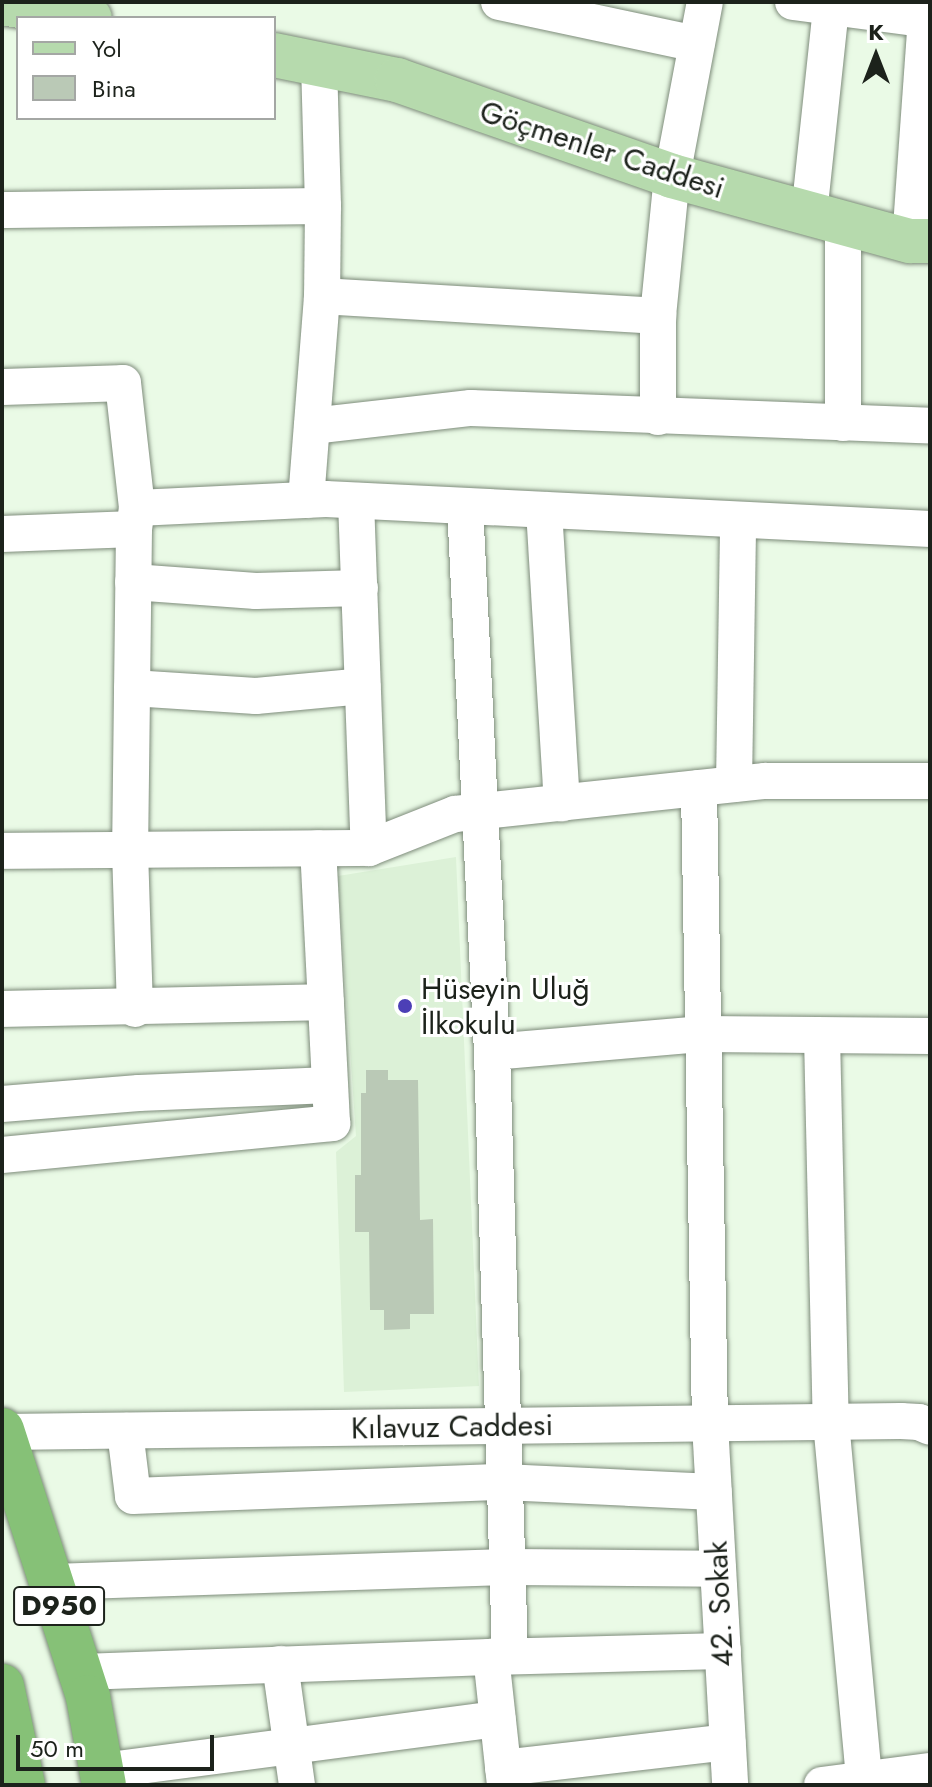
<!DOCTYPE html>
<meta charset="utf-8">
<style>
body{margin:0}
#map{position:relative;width:932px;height:1787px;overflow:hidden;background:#eafae6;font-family:Jost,sans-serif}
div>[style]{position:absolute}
.built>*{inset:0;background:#dcf1d7}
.building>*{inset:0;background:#bac9b6}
.roads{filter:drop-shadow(0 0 2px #7e8c7b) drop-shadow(0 0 2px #7e8c7b)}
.minor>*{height:36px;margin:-18px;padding:0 18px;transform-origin:18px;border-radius:18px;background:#fff}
.major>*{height:44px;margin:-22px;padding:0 22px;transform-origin:22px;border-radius:22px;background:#b6daad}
.highway>*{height:44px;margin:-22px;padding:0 22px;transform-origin:22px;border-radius:22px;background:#86c177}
.dots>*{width:22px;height:22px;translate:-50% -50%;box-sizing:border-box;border:4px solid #fff;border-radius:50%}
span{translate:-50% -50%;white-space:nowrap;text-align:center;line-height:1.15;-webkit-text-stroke:6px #fff;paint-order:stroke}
.shield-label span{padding:2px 6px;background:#fff;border:2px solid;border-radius:6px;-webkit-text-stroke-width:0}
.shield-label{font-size:28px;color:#1c221b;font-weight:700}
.street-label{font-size:30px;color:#1c221b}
.poi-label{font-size:30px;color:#1c221b}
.left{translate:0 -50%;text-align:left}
.frame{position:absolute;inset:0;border:4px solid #1c221b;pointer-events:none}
.legend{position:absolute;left:16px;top:16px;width:260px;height:104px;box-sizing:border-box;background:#fff;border:2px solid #a4a7a4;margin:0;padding:10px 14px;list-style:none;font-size:24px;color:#1c221b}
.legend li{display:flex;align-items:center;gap:16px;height:40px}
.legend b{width:40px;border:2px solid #a4a7a4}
.north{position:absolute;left:836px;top:16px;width:80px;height:80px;-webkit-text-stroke:6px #fff;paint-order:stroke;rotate:0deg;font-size:22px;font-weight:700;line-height:32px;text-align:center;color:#1c221b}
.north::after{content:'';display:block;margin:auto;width:28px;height:36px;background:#1c221b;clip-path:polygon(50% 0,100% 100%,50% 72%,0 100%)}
.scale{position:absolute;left:16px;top:1735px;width:198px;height:36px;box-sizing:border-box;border:4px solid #1c221b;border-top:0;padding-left:10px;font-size:24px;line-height:28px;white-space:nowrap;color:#1c221b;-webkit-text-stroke:6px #fff;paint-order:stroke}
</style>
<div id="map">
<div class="built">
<div style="clip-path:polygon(456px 857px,479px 1386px,344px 1392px,336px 1152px,356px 1136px,338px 876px)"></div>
</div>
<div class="building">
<div style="clip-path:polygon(366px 1070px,388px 1070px,388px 1080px,418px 1080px,420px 1220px,433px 1219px,434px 1314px,410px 1314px,410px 1329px,384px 1330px,384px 1310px,370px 1310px,369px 1232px,355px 1232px,355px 1175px,361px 1175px,361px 1093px,366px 1093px)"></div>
</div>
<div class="roads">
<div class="minor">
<div style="left:499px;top:2px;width:202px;rotate:12deg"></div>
<div style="left:793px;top:2px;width:138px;rotate:7.5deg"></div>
<div style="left:323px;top:206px;width:90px;rotate:90.6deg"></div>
<div style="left:322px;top:296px;width:337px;rotate:3.4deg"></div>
<div style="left:658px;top:316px;width:141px;rotate:-84.3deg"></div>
<div style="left:672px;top:176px;width:177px;rotate:-79.3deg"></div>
<div style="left:2px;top:210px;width:321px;rotate:-0.7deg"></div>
<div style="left:323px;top:206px;width:142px;rotate:-91.6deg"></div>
<div style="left:809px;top:214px;width:207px;rotate:-83.9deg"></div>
<div style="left:910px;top:241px;width:223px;rotate:-85.9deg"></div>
<div style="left:2px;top:387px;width:121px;rotate:-1.9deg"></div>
<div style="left:123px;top:383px;width:126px;rotate:83.6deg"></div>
<div style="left:658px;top:417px;width:101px;rotate:-90deg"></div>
<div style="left:843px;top:423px;width:200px;rotate:-90deg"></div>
<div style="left:312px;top:426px;width:160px;rotate:-6.5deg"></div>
<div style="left:471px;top:408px;width:459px;rotate:2.2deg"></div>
<div style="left:306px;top:500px;width:205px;rotate:-85.5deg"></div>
<div style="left:356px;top:501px;width:347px;rotate:87.9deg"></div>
<div style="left:465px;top:506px;width:547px;rotate:87.17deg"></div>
<div style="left:492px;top:1052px;width:212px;rotate:-4.9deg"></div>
<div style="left:703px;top:1034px;width:227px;rotate:0.5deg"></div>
<div style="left:544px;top:510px;width:294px;rotate:86.5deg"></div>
<div style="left:134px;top:529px;width:21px;rotate:-82deg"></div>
<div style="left:137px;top:508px;width:189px;rotate:-2.7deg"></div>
<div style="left:326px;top:499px;width:605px;rotate:2.84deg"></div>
<div style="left:2px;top:534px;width:132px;rotate:-2.2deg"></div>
<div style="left:134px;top:529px;width:321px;rotate:90.7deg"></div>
<div style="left:130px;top:850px;width:159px;rotate:88.2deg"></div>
<div style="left:133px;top:582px;width:123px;rotate:4.2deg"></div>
<div style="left:256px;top:591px;width:104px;rotate:-1.7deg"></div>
<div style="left:132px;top:688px;width:124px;rotate:3.7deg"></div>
<div style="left:256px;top:696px;width:107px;rotate:-5.3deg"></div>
<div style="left:734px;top:784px;width:264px;rotate:-89.1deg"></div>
<div style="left:699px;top:788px;width:636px;rotate:89.01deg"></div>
<div style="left:710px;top:1424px;width:362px;rotate:86.8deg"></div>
<div style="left:2px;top:851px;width:367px;rotate:-0.5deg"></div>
<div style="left:369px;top:848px;width:92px;rotate:-21.6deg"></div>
<div style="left:455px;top:814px;width:312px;rotate:-6.1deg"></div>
<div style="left:765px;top:781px;width:165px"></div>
<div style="left:2px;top:1009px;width:324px;rotate:-1.2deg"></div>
<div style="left:822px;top:1036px;width:386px;rotate:88.7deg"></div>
<div style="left:831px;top:1422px;width:360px;rotate:84.7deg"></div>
<div style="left:492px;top:1052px;width:604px;rotate:88.29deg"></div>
<div style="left:2px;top:1104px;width:137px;rotate:-4.6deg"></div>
<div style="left:139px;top:1093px;width:191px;rotate:-2.4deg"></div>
<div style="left:2px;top:1155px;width:332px;rotate:-5.5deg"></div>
<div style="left:332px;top:1123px;width:275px;rotate:-92.9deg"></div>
<div style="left:125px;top:1431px;width:65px;rotate:83deg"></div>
<div style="left:133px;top:1496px;width:370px;rotate:-2.2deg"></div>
<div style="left:503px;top:1482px;width:211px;rotate:2.7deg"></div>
<div style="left:3px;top:1432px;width:898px;rotate:-0.7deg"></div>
<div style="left:901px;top:1421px;width:18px;rotate:3deg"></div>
<div style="left:919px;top:1422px;width:12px;rotate:24deg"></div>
<div style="left:52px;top:1582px;width:454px;rotate:-1.9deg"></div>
<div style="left:506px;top:1567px;width:212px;rotate:0.5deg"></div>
<div style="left:280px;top:1664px;width:122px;rotate:82deg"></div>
<div style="left:80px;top:1672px;width:411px;rotate:-2.1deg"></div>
<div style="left:503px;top:1768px;width:226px;rotate:-6.6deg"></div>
<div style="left:102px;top:1771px;width:399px;rotate:-7.5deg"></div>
<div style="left:505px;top:1785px;width:129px;rotate:-96.2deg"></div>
<div style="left:491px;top:1657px;width:232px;rotate:-1.5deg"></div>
<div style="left:822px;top:1785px;width:109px;rotate:-7.4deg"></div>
</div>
<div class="major">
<div style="left:2px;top:3px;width:89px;rotate:9.7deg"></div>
<div style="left:274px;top:55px;width:126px;rotate:11.5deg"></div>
<div style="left:397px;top:80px;width:291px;rotate:19.2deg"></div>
<div style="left:672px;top:176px;width:247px;rotate:15.3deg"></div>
<div style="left:910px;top:241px;width:20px"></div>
</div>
<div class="highway">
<div style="left:2px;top:1430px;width:281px;rotate:72.1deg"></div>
<div style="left:88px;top:1697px;width:89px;rotate:79.7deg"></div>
<div style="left:2px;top:1686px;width:101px;rotate:78deg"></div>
</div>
</div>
<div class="dots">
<div style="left:405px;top:1006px;background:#4c3fb6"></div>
</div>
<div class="shield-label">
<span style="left:59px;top:1606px">D950</span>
</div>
<div class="street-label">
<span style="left:602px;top:150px;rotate:18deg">Göçmenler Caddesi</span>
<span style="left:452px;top:1427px;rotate:-1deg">Kılavuz Caddesi</span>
<span style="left:720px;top:1604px;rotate:-93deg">42. Sokak</span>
</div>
<div class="poi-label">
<span class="left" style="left:421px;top:1006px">Hüseyin Uluğ<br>İlkokulu</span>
</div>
<div class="frame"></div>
<ul class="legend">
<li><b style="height:10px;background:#b6daad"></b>Yol</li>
<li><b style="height:22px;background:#bac9b6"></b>Bina</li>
</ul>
<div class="north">K</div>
<div class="scale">50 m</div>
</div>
